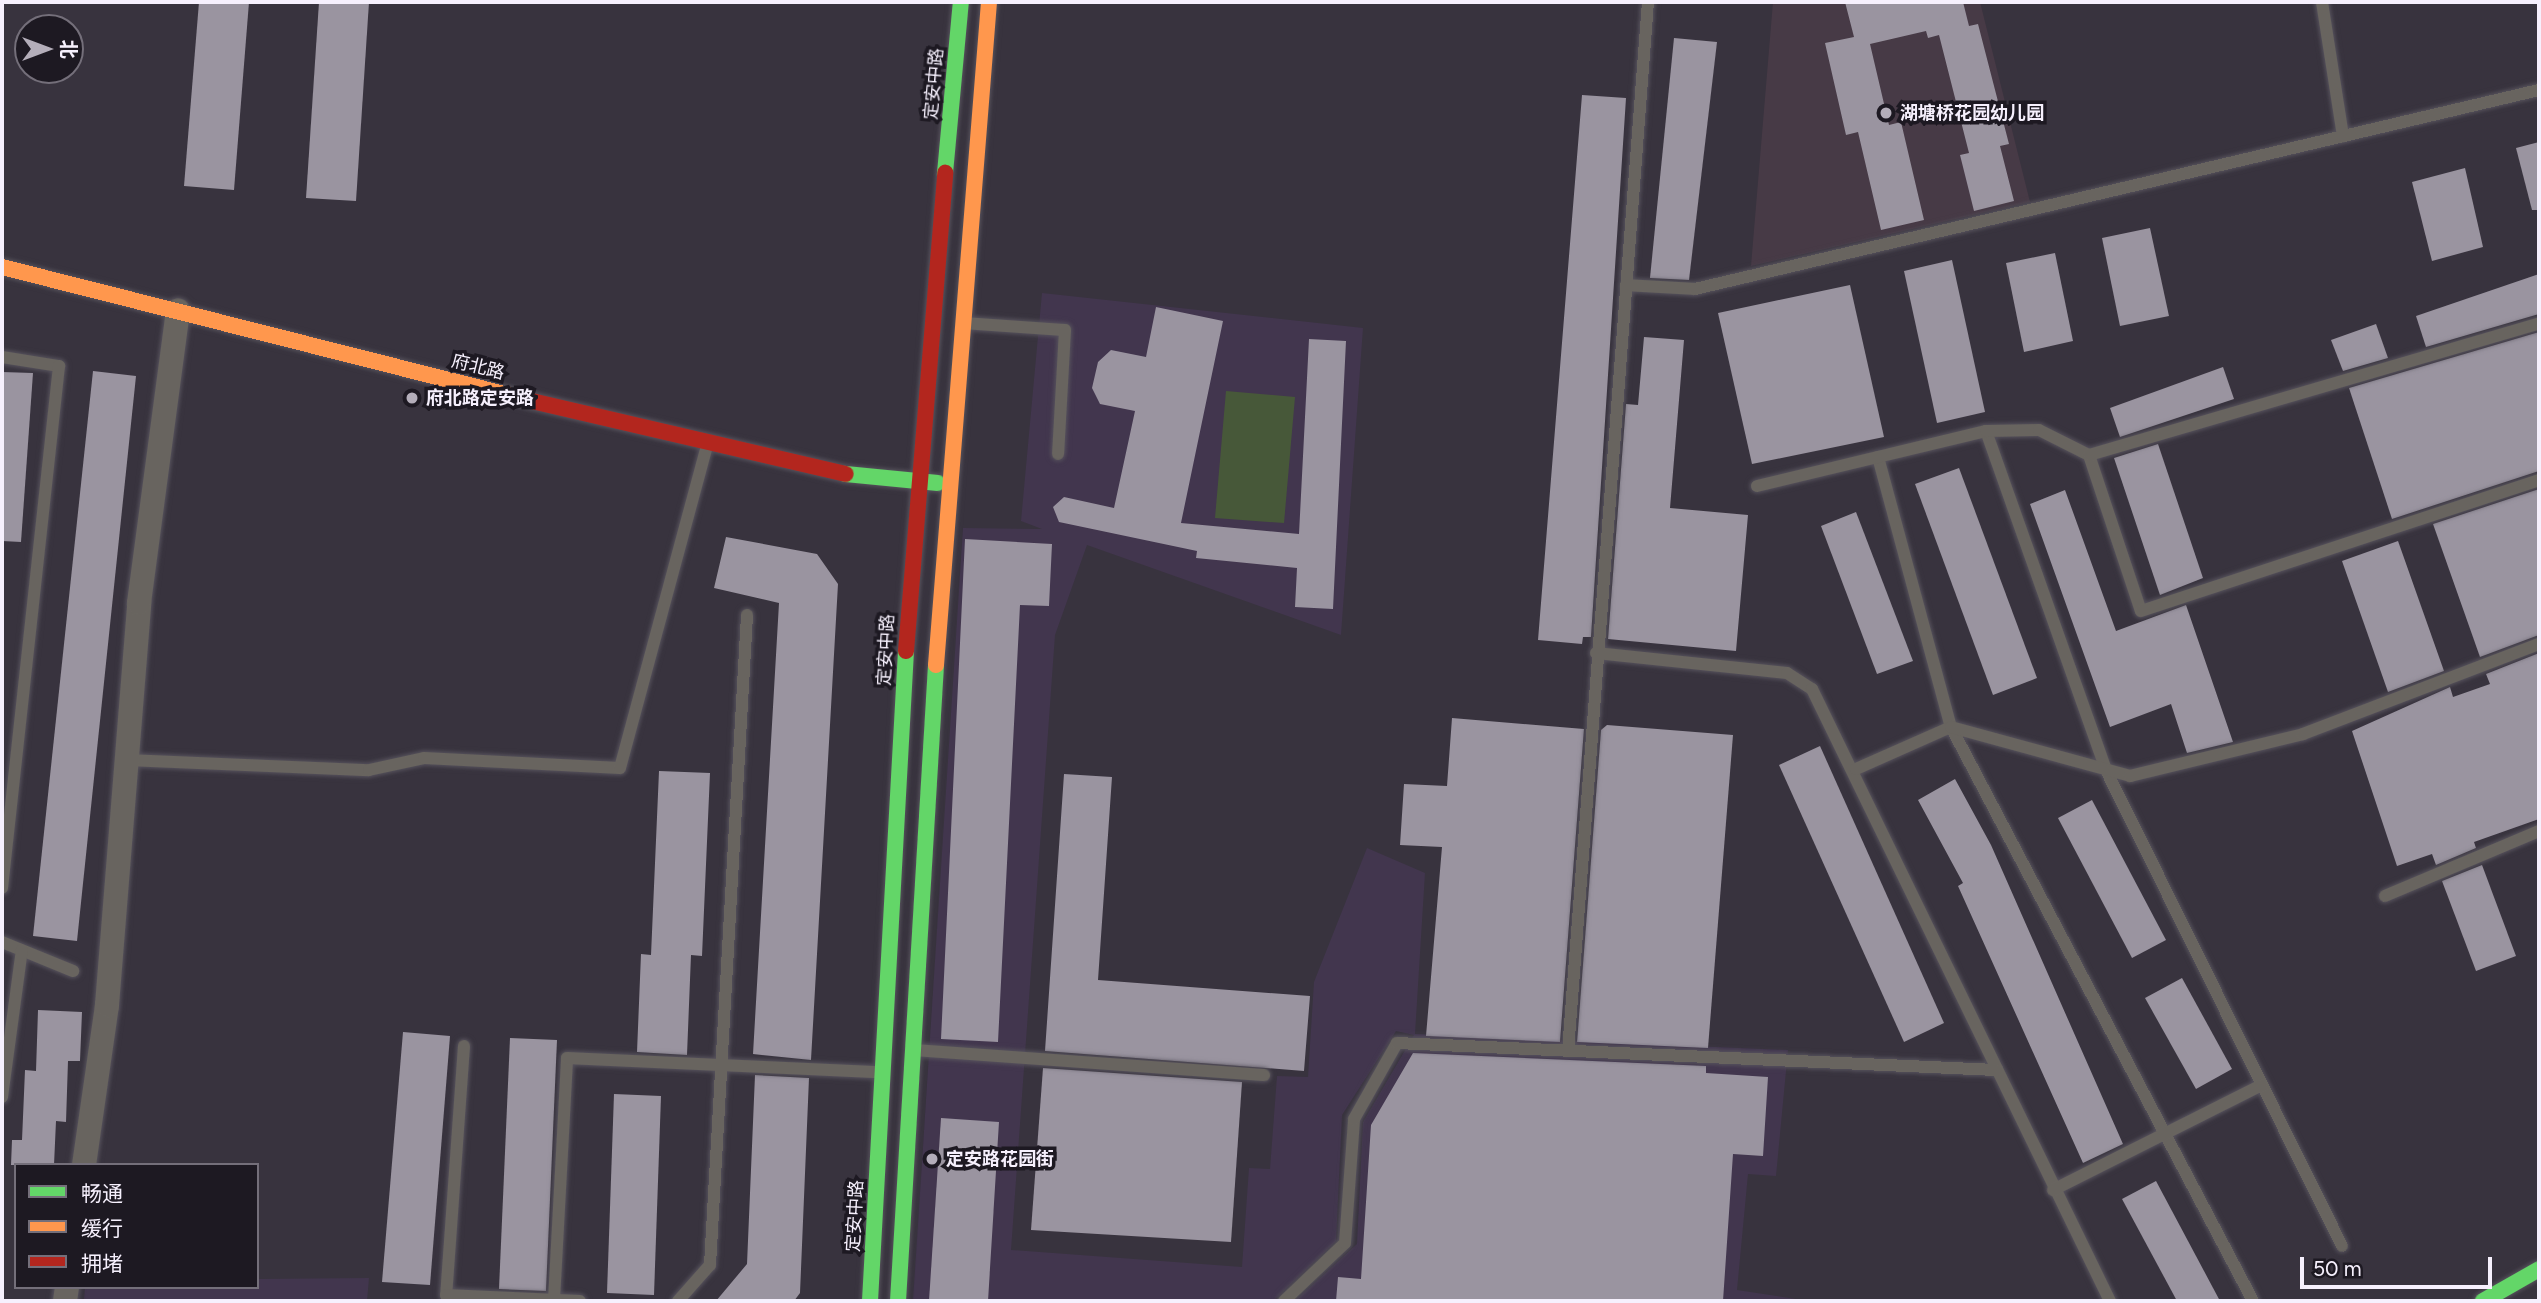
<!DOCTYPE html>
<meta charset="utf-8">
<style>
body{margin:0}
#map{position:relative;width:2541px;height:1303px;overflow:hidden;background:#38333e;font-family:Figtree,"Noto Sans SC",sans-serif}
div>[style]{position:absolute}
.built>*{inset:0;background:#42364e}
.education>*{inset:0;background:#473a46}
.green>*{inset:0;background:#475839}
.building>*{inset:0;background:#9a94a0}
.roads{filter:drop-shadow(0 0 2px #56525c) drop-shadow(0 0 2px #56525c)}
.lane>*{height:12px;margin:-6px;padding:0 6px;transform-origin:6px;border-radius:6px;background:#68645f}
.street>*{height:24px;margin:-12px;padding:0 12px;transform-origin:12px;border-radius:12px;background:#68645f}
.fast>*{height:16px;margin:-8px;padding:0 8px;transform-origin:8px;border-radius:8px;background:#63d668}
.slow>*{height:16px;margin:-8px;padding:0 8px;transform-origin:8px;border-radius:8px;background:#ff974d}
.jam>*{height:16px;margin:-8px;padding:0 8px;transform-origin:8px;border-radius:8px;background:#b3261e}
.dots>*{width:19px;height:19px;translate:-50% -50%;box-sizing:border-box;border:4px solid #1d1922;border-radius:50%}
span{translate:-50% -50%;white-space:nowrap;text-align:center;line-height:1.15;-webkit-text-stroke:7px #1d1922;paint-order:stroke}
.street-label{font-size:18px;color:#f6f0fd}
.poi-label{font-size:18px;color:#f6f0fd;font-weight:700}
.left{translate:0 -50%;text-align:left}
.frame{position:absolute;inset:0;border:4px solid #f6f0fd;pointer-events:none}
.legend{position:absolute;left:14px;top:1163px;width:245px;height:126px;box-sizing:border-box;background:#1d1922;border:2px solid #746f7a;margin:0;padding:9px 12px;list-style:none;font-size:21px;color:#f6f0fd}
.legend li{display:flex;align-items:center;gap:14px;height:35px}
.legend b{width:35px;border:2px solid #746f7a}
.north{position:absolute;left:14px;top:14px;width:70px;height:70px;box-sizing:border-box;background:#1d1922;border:2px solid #746f7a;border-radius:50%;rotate:90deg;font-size:19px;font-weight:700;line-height:28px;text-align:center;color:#f6f0fd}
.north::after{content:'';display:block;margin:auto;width:24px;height:32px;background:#b4aeba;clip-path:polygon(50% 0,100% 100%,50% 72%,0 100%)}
.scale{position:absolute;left:2300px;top:1257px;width:192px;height:32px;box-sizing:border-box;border:4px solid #f6f0fd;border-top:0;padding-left:9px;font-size:21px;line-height:24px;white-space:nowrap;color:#f6f0fd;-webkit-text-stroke:5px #1d1922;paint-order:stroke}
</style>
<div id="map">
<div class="built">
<div style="clip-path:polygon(1042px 293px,1363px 328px,1341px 635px,1087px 545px,1055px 635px,1011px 1250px,1242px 1267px,1249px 1168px,1270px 1169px,1277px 1076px,1308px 1077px,1314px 982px,1367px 848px,1425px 873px,1415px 1034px,1788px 1050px,1776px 1176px,1748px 1174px,1737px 1290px,1809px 1301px,1295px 1301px,1357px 1244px,1363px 1122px,1414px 1035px,1396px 1031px,1342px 1115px,1336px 1241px,1273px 1301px,913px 1301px,963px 528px,1042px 529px,1021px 521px)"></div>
<div style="clip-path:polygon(369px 1278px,367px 1301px,84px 1301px,85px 1287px,257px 1287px,257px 1279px)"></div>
</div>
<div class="education">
<div style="clip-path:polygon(1773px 2px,1980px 2px,2030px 202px,1751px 266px)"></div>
</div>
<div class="green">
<div style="clip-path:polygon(1226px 391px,1295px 397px,1284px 523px,1215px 518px)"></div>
</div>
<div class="building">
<div style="clip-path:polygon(199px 2px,249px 2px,234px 190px,184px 186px)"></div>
<div style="clip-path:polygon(319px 2px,369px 2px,356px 201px,306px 198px)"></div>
<div style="clip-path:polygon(1845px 2px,1963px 2px,1969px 26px,1978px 24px,2009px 144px,2000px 146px,2014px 201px,1974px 211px,1960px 155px,1969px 153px,1939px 35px,1928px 38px,1926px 31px,1870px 44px,1889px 125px,1901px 122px,1924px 220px,1881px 230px,1858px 132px,1846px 135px,1825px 43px,1854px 37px)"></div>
<div style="clip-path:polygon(1674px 38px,1717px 42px,1689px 280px,1650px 278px)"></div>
<div style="clip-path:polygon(1582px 95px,1626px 98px,1591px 637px,1583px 637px,1582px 644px,1538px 640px)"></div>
<div style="clip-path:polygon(2539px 142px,2539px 210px,2532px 210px,2516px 148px)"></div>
<div style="clip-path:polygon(2465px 168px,2483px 247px,2432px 261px,2412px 182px)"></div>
<div style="clip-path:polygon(2150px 228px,2169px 316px,2120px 326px,2102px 238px)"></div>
<div style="clip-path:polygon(2055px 253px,2073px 341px,2024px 352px,2006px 263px)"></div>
<div style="clip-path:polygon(1952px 260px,1985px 412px,1937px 423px,1904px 271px)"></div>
<div style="clip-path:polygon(2539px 274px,2539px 314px,2426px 347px,2416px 316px)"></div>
<div style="clip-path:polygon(1850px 285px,1884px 437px,1752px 464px,1718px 313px)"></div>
<div style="clip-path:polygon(1156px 307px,1223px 321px,1181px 523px,1299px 534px,1309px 339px,1346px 341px,1333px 609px,1295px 607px,1297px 568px,1196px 558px,1197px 551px,1059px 522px,1053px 507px,1064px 497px,1114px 508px,1135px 411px,1100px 404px,1092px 388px,1098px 362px,1111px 350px,1146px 357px)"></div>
<div style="clip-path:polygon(2376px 324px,2388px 358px,2343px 371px,2331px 340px)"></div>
<div style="clip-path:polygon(2539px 332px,2539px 471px,2392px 519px,2349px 388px)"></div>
<div style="clip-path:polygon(1644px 337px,1684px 340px,1670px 508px,1748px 515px,1736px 651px,1608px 639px,1626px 404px,1638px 405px)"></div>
<div style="clip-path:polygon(2223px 367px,2234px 399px,2120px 437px,2110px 408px)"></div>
<div style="clip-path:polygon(93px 371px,136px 376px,77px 941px,33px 936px)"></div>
<div style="clip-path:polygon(2px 372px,33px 373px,21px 542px,2px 541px)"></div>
<div style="clip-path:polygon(2158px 444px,2203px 578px,2160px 595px,2114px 458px)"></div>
<div style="clip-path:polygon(1959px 468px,2037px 678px,1993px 695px,1915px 484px)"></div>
<div style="clip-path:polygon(2539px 489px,2539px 635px,2480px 657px,2433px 524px)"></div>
<div style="clip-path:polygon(2065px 490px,2116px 631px,2186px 605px,2233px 742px,2187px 753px,2171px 704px,2110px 727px,2030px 504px)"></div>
<div style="clip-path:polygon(1856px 512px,1913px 661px,1877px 674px,1821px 526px)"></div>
<div style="clip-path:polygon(726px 537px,817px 554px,838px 584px,811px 1060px,753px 1054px,779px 603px,714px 588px)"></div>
<div style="clip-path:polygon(965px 539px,1052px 544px,1049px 606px,1020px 605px,998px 1042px,941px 1039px)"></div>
<div style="clip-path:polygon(2398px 541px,2444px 671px,2388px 692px,2342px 561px)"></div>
<div style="clip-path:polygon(2539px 653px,2539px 819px,2474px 842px,2476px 848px,2436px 865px,2432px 854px,2397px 866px,2352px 731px,2450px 687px,2453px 697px,2490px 684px,2486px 674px)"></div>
<div style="clip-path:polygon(1452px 718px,1584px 729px,1560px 1042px,1426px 1036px,1442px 847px,1400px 845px,1404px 784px,1447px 786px)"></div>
<div style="clip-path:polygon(1607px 725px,1733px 735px,1708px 1048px,1577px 1042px,1601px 730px)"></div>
<div style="clip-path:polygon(1820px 746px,1944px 1023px,1904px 1042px,1779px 765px)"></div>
<div style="clip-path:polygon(659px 771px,710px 773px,702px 956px,691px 955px,687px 1055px,637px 1052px,641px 954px,651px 955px)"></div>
<div style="clip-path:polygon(1064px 774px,1112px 777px,1098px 980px,1310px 996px,1304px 1071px,1045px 1051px)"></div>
<div style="clip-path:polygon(1955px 779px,1991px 845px,2123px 1144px,2083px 1163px,1958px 886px,1963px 883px,1918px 800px)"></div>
<div style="clip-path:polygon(2092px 800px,2166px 940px,2132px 958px,2058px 818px)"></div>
<div style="clip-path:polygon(2482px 865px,2516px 956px,2476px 971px,2442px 881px)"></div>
<div style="clip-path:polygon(2182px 978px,2232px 1069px,2196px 1089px,2145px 998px)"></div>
<div style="clip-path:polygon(38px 1010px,82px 1012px,80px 1061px,68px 1061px,66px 1122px,56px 1121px,54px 1165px,11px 1165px,12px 1140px,22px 1140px,25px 1070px,36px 1071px)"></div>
<div style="clip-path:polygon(403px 1032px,450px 1036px,430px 1285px,382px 1282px)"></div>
<div style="clip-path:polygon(510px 1038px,557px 1040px,546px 1291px,499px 1289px)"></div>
<div style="clip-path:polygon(1413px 1053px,1706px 1066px,1706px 1073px,1768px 1077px,1763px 1156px,1733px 1154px,1723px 1301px,1336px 1301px,1338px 1277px,1361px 1279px,1371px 1125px)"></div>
<div style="clip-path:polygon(1043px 1068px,1242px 1082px,1231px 1242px,1031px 1230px)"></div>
<div style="clip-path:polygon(755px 1075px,809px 1078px,800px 1293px,794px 1301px,716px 1301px,747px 1264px)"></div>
<div style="clip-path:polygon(614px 1094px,661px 1096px,654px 1295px,607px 1293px)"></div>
<div style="clip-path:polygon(941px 1118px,999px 1122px,988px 1301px,929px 1301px)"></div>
<div style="clip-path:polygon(2156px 1181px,2220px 1301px,2177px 1301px,2122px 1199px)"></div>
</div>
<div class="roads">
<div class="lane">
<div style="left:2322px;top:2px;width:136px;rotate:81.1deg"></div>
<div style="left:1626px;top:285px;width:69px;rotate:3.3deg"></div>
<div style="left:1695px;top:289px;width:867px;rotate:-13.27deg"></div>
<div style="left:962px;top:323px;width:103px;rotate:3.9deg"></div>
<div style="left:1065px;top:330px;width:124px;rotate:93.2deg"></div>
<div style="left:2px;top:357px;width:58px;rotate:9deg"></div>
<div style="left:59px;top:366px;width:525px;rotate:96.23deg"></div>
<div style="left:1986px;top:431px;width:360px;rotate:70.5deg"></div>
<div style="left:2106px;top:770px;width:531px;rotate:63.63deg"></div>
<div style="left:2089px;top:455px;width:164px;rotate:71.6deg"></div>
<div style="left:2141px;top:611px;width:419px;rotate:-18.2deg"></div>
<div style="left:1878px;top:457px;width:280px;rotate:74.9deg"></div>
<div style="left:1951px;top:727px;width:649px;rotate:62.25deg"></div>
<div style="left:1757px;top:486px;width:236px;rotate:-13.5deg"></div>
<div style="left:1986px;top:431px;width:53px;rotate:-1.1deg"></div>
<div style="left:2039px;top:430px;width:56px;rotate:26.6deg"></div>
<div style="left:2089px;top:455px;width:469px;rotate:-16.3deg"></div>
<div style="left:1596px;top:653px;width:192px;rotate:6deg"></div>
<div style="left:1787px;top:673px;width:30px;rotate:33deg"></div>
<div style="left:1812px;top:689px;width:681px;rotate:64.04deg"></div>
<div style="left:127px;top:760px;width:242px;rotate:2.4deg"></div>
<div style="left:369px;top:770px;width:56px;rotate:-12.3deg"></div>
<div style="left:424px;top:758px;width:196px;rotate:2.9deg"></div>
<div style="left:620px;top:768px;width:330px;rotate:-74.9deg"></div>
<div style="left:1856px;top:769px;width:104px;rotate:-23.9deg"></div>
<div style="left:1951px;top:727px;width:186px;rotate:15.3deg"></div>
<div style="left:2130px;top:776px;width:178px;rotate:-13.6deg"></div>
<div style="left:2303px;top:734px;width:253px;rotate:-20.9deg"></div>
<div style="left:2385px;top:896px;width:167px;rotate:-22.9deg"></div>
<div style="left:2px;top:942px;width:77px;rotate:22.2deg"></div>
<div style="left:464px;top:1046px;width:250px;rotate:94.1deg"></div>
<div style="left:446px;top:1295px;width:134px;rotate:2.6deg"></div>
<div style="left:913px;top:1050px;width:352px;rotate:4.1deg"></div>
<div style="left:1568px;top:1051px;width:1052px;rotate:-85.64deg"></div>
<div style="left:2px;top:1097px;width:148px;rotate:-82.3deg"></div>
<div style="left:2053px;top:1190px;width:234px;rotate:-26.7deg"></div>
<div style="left:554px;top:1300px;width:242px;rotate:-86.9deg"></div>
<div style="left:567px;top:1058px;width:312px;rotate:2.6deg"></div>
<div style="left:678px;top:1301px;width:48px;rotate:-48.4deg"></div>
<div style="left:710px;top:1265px;width:651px;rotate:-86.74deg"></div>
<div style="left:1284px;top:1301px;width:84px;rotate:-43.6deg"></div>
<div style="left:1345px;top:1243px;width:124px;rotate:-85.8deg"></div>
<div style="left:1354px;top:1119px;width:87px;rotate:-60.5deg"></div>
<div style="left:1397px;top:1043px;width:601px;rotate:2.58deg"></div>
</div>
<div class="street">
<div style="left:84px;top:1165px;width:162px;rotate:-81.8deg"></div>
<div style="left:107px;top:1005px;width:403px;rotate:-85.4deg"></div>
<div style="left:139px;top:603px;width:295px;rotate:-82.4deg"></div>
<div style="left:65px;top:1301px;width:14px;rotate:-82deg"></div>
</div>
<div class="fast">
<div style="left:945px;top:173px;width:172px;rotate:-84.7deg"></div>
<div style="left:846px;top:474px;width:92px;rotate:5.6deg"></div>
<div style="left:870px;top:1301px;width:651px;rotate:-86.83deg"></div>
<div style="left:898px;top:1301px;width:637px;rotate:-86.58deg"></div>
<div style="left:2483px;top:1301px;width:64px;rotate:-29.7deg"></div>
</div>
<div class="slow">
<div style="left:2px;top:267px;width:547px;rotate:14.19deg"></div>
<div style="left:936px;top:665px;width:665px;rotate:-85.43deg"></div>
</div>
<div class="jam">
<div style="left:532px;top:401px;width:322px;rotate:13.1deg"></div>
<div style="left:906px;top:651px;width:480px;rotate:-85.3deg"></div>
</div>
</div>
<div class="dots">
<div style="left:1886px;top:113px;background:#b4aeba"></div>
<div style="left:412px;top:398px;background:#b4aeba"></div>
<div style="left:932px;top:1159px;background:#b4aeba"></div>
</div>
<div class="street-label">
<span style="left:934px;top:84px;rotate:-85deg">定安中路</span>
<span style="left:478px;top:367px;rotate:14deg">府北路</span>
<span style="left:886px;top:650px;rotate:-87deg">定安中路</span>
<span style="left:855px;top:1216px;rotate:-87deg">定安中路</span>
</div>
<div class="poi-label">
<span class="left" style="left:1900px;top:113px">湖塘桥花园幼儿园</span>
<span class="left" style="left:426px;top:398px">府北路定安路</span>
<span class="left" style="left:946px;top:1159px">定安路花园街</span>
</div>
<div class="frame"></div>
<ul class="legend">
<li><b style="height:9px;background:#63d668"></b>畅通</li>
<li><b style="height:9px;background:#ff974d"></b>缓行</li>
<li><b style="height:9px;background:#b3261e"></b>拥堵</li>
</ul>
<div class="north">北</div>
<div class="scale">50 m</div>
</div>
